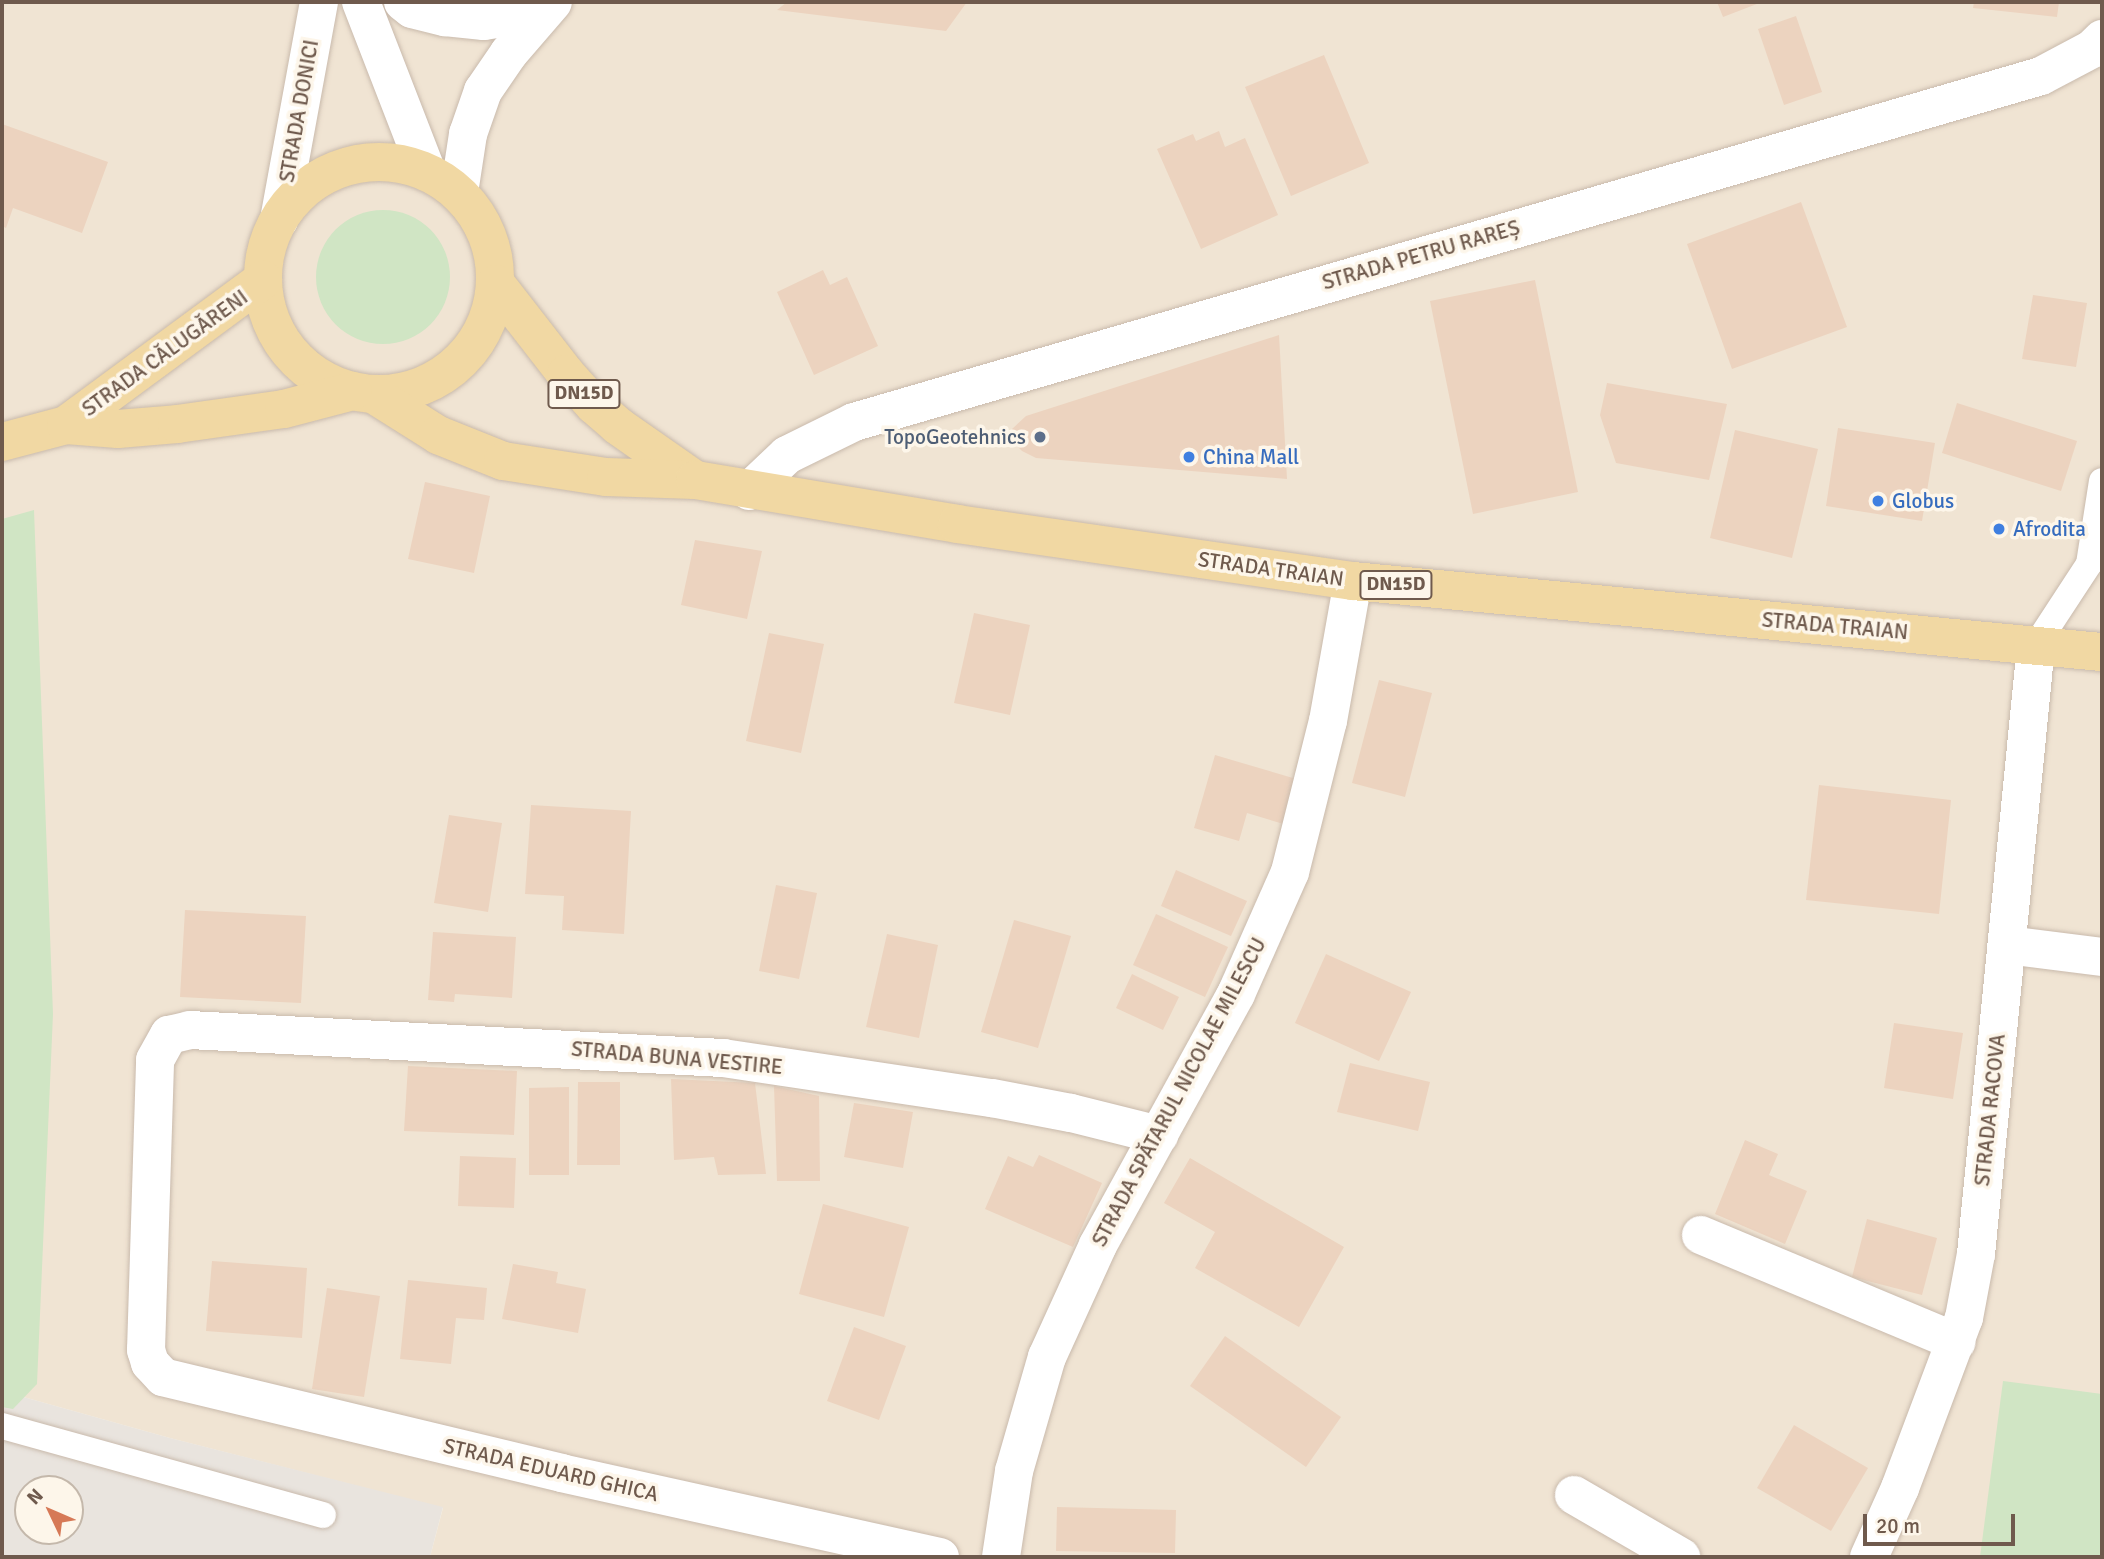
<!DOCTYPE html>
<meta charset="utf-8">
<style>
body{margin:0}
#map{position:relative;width:2104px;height:1559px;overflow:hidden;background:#f9f2e4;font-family:Signika,sans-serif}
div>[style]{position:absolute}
.residential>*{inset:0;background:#f0e4d3}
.industrial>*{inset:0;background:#e9e4de}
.green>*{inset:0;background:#d0e5c4}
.round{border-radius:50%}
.building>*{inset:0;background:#ecd3bf}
.roads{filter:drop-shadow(0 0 2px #c9baac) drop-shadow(0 0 2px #c9baac)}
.service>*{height:26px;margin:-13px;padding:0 13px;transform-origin:13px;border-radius:13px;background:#fff}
.minor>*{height:38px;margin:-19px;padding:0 19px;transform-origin:19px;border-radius:19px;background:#fff}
.tertiary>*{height:38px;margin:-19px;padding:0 19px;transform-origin:19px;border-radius:19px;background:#fff}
.primary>*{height:38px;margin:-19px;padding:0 19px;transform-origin:19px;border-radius:19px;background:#f1d8a3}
.primary>.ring{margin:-19px;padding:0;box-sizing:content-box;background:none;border:38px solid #f1d8a3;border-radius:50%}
.dots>*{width:19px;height:19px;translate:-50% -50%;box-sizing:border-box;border:4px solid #fdf6ea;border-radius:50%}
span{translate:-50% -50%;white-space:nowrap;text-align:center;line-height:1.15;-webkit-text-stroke:7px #fdf6ea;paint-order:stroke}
.shield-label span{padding:2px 5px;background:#fdf6ea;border:2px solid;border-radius:5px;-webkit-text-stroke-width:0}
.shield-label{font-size:19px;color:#6f5a4d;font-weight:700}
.street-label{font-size:21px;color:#6f5a4d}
.service-label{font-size:21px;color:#4e5e75}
.right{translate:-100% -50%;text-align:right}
.shop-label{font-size:21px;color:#366cbe}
.left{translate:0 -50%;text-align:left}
.frame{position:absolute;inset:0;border:4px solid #6f5a4d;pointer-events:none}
.north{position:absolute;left:14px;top:1475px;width:70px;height:70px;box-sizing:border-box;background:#fdf6ea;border:2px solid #c4b8ab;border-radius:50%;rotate:314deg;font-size:19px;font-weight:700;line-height:28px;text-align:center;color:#6f5a4d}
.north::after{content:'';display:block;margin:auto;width:24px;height:32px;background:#d67956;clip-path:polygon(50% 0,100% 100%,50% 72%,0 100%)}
.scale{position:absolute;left:1863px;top:1514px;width:152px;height:32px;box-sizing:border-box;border:4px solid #6f5a4d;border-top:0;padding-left:9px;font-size:21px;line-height:24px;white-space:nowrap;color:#6f5a4d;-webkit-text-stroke:5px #fdf6ea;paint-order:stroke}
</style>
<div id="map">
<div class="residential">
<div style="clip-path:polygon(2px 2px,2102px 2px,2102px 1557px,430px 1557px,443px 1508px,170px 1438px,2px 1391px)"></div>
</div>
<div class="industrial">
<div style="clip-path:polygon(evenodd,2px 1391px,170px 1438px,443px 1507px,430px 1557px,2px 1557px,2px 1391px,28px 1489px,70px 1489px,70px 1531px,28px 1531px,28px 1489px)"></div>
</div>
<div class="green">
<div class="round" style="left:316px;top:210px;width:134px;height:134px"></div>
<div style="clip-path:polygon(34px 510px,53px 1014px,37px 1384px,13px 1409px,2px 1407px,2px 519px)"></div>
<div style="clip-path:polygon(2003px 1381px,2102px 1394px,2102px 1557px,1980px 1557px)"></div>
</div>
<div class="building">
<div style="clip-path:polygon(787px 2px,967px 2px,946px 31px,777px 10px)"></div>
<div style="clip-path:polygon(1717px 2px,1762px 2px,1723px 17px)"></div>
<div style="clip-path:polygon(1974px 2px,2059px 2px,2057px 17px,1973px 8px)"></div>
<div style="clip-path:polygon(1796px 16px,1822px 92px,1784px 105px,1758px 29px)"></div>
<div style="clip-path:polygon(1324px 55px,1369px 163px,1291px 196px,1245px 87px)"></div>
<div style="clip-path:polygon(2px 124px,108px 162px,82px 233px,13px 208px,6px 228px,2px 226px)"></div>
<div style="clip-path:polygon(1219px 131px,1225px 147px,1245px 138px,1278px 215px,1201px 249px,1157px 149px,1193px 134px,1196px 141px)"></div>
<div style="clip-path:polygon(1801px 202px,1847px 327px,1732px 369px,1687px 244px)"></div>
<div style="clip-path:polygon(823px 270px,830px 285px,847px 277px,878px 346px,814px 375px,777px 292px)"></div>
<div style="clip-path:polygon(1535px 280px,1578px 492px,1473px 514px,1430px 301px)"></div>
<div style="clip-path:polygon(2033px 295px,2087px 303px,2076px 367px,2022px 359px)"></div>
<div style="clip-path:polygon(1279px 335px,1287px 479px,1036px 458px,1022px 451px,1012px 441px,1012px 429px,1026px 416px)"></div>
<div style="clip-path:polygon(1607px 383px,1727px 404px,1709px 480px,1616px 463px,1600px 415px)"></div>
<div style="clip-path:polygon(1957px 403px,2077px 441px,2061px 491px,1942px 453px)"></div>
<div style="clip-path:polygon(1838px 428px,1935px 443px,1922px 521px,1826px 506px)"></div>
<div style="clip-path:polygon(1735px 430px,1818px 449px,1792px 558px,1710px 538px)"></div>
<div style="clip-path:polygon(425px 482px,490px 496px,474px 573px,408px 559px)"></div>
<div style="clip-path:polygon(695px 540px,762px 551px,747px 619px,681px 605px)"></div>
<div style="clip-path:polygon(974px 613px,1030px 625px,1010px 715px,954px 703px)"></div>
<div style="clip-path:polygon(769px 633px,824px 644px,801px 753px,746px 741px)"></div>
<div style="clip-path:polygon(1379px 680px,1432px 693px,1405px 797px,1352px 783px)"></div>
<div style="clip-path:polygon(1215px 755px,1303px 781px,1290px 826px,1247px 813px,1239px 841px,1194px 828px)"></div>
<div style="clip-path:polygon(1819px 785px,1951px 800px,1939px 914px,1806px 900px)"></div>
<div style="clip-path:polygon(531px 805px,631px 811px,624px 934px,562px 930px,564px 896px,525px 894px)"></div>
<div style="clip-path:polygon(449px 815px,502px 823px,488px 912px,434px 903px)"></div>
<div style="clip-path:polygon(1176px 870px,1247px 901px,1231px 936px,1161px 906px)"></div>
<div style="clip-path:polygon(776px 885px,817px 893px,799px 979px,759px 971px)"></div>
<div style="clip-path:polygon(185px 910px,306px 916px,301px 1003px,180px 997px)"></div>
<div style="clip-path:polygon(1156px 914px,1228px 947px,1205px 997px,1133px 965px)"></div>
<div style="clip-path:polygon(1014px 920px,1071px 936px,1038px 1048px,981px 1032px)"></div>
<div style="clip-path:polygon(433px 932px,516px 937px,512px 998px,455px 994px,454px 1002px,428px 1000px)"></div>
<div style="clip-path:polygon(887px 934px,938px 945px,919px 1038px,866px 1027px)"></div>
<div style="clip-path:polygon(1326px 954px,1411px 992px,1379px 1061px,1295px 1023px)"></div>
<div style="clip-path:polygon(1132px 974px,1179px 997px,1163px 1030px,1116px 1008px)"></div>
<div style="clip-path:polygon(1894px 1023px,1963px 1033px,1953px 1099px,1884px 1088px)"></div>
<div style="clip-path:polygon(1350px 1063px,1430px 1082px,1418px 1131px,1337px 1112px)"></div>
<div style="clip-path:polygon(408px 1066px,517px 1071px,514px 1135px,404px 1131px)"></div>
<div style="clip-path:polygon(671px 1079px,755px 1083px,766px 1174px,718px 1175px,714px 1157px,674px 1160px)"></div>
<div style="clip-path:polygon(578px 1082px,620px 1082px,620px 1165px,577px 1165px)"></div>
<div style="clip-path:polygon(774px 1086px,819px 1096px,820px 1181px,777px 1181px)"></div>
<div style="clip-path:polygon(569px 1087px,569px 1175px,529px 1175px,529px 1088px)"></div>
<div style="clip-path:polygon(854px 1103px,913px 1112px,903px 1168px,844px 1157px)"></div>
<div style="clip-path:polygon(1745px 1140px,1778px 1154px,1769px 1175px,1807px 1191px,1785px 1244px,1715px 1214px)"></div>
<div style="clip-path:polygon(1039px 1155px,1102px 1183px,1073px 1247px,985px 1209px,1008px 1156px,1033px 1167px)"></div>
<div style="clip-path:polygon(460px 1156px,516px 1158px,514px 1208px,458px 1206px)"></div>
<div style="clip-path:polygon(1190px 1158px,1344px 1247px,1299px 1327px,1195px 1268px,1215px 1232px,1164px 1203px)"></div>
<div style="clip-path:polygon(823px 1204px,909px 1227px,884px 1317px,799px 1294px)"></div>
<div style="clip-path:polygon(1867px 1219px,1937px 1238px,1922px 1295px,1852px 1277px)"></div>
<div style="clip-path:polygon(212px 1261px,307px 1268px,302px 1338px,206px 1331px)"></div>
<div style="clip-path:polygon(513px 1264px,558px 1272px,556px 1283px,586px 1289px,578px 1333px,502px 1319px)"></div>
<div style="clip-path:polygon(408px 1280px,487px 1288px,484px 1320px,456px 1318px,451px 1364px,400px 1359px)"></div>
<div style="clip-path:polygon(327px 1288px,380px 1296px,364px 1397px,312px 1389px)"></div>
<div style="clip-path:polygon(854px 1327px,906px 1346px,879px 1420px,827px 1401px)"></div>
<div style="clip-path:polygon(1225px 1336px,1341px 1417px,1306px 1467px,1190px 1386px)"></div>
<div style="clip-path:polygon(1794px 1425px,1868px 1468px,1831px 1531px,1757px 1488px)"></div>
<div style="clip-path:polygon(1057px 1507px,1176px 1510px,1175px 1553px,1056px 1551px)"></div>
</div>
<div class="roads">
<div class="service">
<div style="left:2036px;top:645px;width:97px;rotate:-56.8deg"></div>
<div style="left:2089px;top:564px;width:84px;rotate:-81.1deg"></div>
<div style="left:2px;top:1426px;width:333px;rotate:15.5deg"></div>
</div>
<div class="minor">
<div style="left:459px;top:193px;width:60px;rotate:-81.3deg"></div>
<div style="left:468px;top:134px;width:46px;rotate:-70.8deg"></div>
<div style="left:483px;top:91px;width:46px;rotate:-55.6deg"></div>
<div style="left:509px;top:53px;width:67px;rotate:-49.2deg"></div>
<div style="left:749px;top:491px;width:52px;rotate:-43.5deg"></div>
<div style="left:787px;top:455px;width:75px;rotate:-26.2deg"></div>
<div style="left:854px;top:422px;width:1236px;rotate:-16.25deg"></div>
<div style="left:2041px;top:76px;width:58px;rotate:-27.9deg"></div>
<div style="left:2092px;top:49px;width:14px;rotate:-45deg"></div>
<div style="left:2007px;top:945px;width:96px;rotate:7.2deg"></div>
<div style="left:1701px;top:1235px;width:277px;rotate:22.7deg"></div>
<div style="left:1574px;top:1495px;width:124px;rotate:30.1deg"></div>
<div style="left:940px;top:1557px;width:387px;rotate:-167.5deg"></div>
<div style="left:562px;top:1473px;width:410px;rotate:-166.5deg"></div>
<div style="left:163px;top:1377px;width:19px;rotate:-133deg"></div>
<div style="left:150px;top:1363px;width:14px;rotate:-107deg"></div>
<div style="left:146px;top:1350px;width:290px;rotate:-88.2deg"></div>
<div style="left:155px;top:1060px;width:29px;rotate:-61deg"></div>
<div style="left:169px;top:1035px;width:22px;rotate:-13deg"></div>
<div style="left:190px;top:1030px;width:534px;rotate:3.01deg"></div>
<div style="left:723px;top:1058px;width:272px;rotate:8.5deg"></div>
<div style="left:992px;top:1098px;width:80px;rotate:10.8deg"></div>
<div style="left:1071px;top:1113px;width:91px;rotate:14deg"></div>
<div style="left:1001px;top:1557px;width:87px;rotate:-81.4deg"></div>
<div style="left:1014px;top:1471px;width:119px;rotate:-73.9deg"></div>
<div style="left:1047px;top:1357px;width:123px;rotate:-65.5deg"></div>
<div style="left:1098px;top:1245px;width:286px;rotate:-61.2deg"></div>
<div style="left:1236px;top:994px;width:133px;rotate:-66.1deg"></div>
<div style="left:1290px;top:872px;width:156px;rotate:-75.9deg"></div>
<div style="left:1328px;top:721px;width:142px;rotate:-79.9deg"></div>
<div style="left:1869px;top:1557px;width:76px;rotate:-65.8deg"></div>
<div style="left:1900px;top:1488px;width:182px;rotate:-69.4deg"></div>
<div style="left:1964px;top:1318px;width:65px;rotate:-79.4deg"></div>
<div style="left:1976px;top:1254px;width:612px;rotate:-84.37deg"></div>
</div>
<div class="tertiary">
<div style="left:361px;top:2px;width:182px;rotate:68.8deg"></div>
<div style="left:403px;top:2px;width:11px;rotate:38deg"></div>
<div style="left:412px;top:9px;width:34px;rotate:14deg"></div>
<div style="left:445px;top:17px;width:39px;rotate:6deg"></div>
<div style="left:484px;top:21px;width:60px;rotate:-8.7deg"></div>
<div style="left:279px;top:220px;width:222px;rotate:-79.6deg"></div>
</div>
<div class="primary">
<div class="ring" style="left:263px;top:162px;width:194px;height:194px"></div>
<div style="left:496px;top:284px;width:114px;rotate:52.1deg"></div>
<div style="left:566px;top:374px;width:42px;rotate:47.9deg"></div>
<div style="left:594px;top:405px;width:32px;rotate:41deg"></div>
<div style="left:618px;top:426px;width:94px;rotate:35deg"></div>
<div style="left:373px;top:394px;width:77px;rotate:32.2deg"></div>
<div style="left:438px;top:435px;width:70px;rotate:21.8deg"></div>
<div style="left:503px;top:461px;width:104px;rotate:8.8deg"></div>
<div style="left:606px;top:477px;width:89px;rotate:1.9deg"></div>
<div style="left:695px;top:480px;width:266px;rotate:9.5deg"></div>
<div style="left:957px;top:524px;width:400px;rotate:8.2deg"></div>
<div style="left:1353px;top:581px;width:752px;rotate:5.42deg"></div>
<div style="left:66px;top:425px;width:245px;rotate:-36.4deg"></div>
<div style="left:2px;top:442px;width:66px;rotate:-14.9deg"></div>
<div style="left:66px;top:425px;width:52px;rotate:4.4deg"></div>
<div style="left:118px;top:429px;width:59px;rotate:-4.8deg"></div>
<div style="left:177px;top:424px;width:108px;rotate:-8deg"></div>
<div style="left:284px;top:409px;width:71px;rotate:-14.6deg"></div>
</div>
</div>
<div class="dots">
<div style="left:1040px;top:437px;background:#5c6f8a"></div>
<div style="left:1189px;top:457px;background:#3f7fe0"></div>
<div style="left:1878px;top:501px;background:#3f7fe0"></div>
<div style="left:1999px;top:529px;background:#3f7fe0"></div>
</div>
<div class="shield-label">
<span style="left:584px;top:394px">DN15D</span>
<span style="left:1396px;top:585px">DN15D</span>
</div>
<div class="street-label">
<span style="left:299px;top:111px;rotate:-80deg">STRADA DONICI</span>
<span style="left:1421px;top:255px;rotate:-16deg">STRADA PETRU RAREȘ</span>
<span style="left:165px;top:353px;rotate:-36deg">STRADA CĂLUGĂRENI</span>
<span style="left:1271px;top:569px;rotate:8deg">STRADA TRAIAN</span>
<span style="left:1835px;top:626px;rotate:5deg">STRADA TRAIAN</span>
<span style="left:677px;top:1058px;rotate:5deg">STRADA BUNA VESTIRE</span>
<span style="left:1179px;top:1092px;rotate:-62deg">STRADA SPĂTARUL NICOLAE MILESCU</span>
<span style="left:1990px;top:1110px;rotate:-84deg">STRADA RACOVA</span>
<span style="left:551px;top:1470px;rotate:13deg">STRADA EDUARD GHICA</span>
</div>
<div class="service-label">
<span class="right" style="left:1026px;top:437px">TopoGeotehnics</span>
</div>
<div class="shop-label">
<span class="left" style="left:1203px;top:457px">China Mall</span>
<span class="left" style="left:1892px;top:501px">Globus</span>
<span class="left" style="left:2013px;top:529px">Afrodita</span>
</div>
<div class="frame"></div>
<div class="north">N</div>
<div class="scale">20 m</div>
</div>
